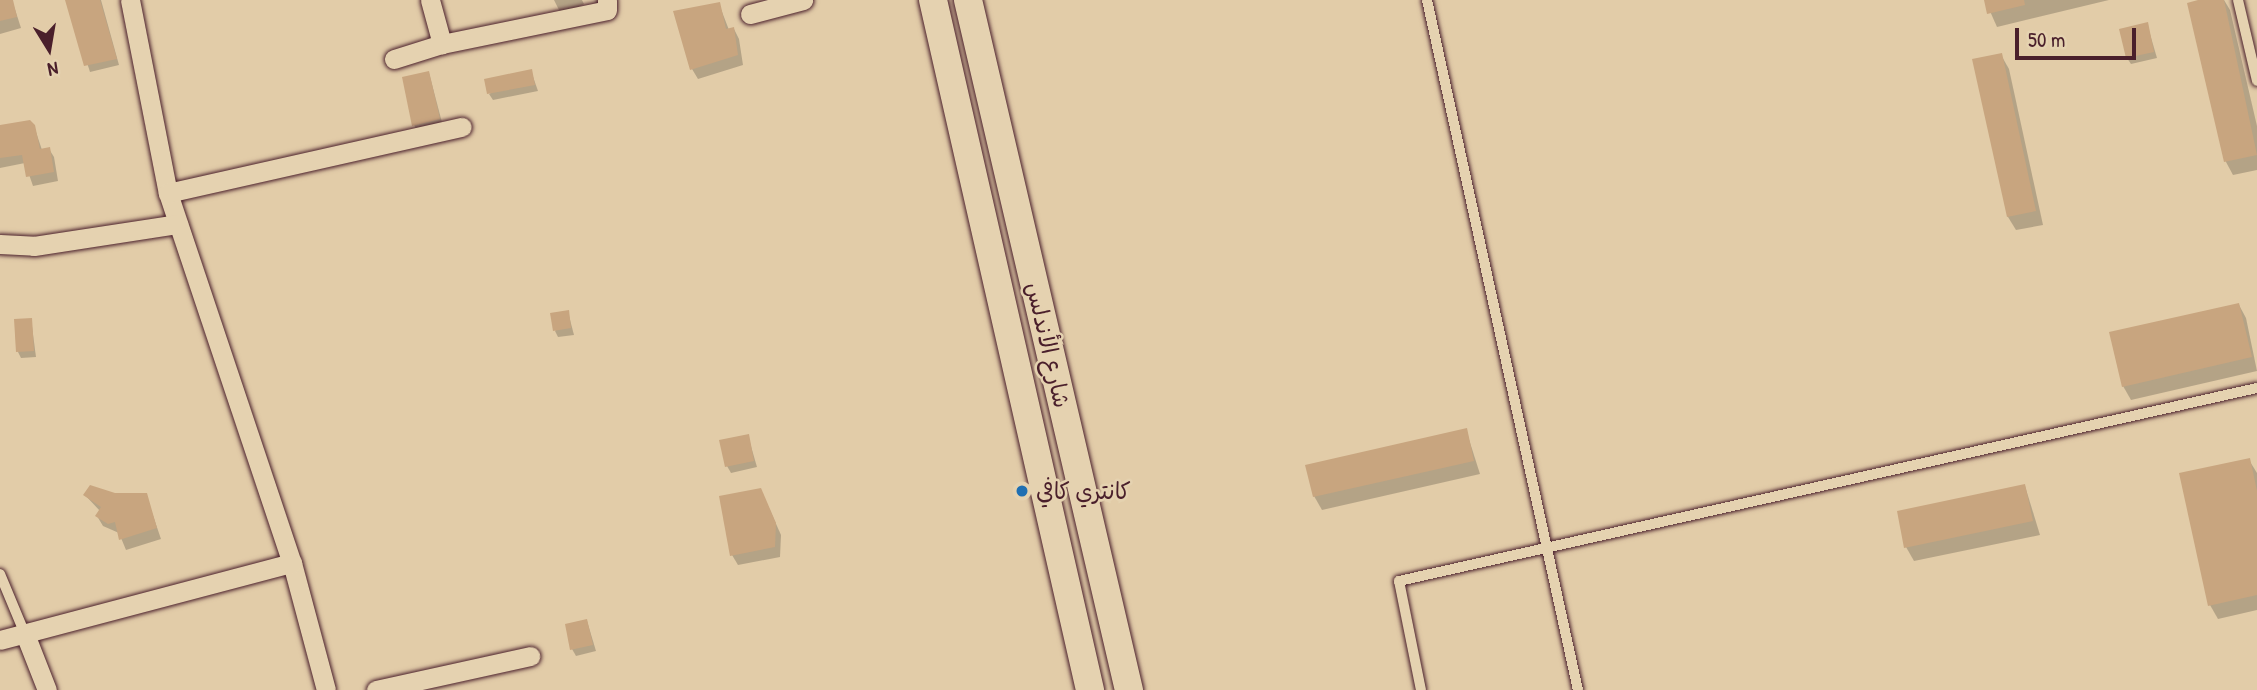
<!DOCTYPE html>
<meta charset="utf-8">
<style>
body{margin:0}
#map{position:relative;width:2257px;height:690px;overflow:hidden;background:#e2cca8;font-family:"Patrick Hand","Playpen Sans Arabic",sans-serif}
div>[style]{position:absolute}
.shadow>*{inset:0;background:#0003}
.building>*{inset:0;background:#c8a57f}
.roads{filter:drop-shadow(0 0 2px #4a1f2b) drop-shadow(0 0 2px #4a1f2b)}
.service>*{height:10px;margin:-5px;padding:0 5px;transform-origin:5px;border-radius:5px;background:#e5d2b0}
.minor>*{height:19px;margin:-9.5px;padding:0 9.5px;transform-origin:9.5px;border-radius:9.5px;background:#e5d2b0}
.secondary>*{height:28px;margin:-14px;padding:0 14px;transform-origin:14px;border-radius:14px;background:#e5d2b0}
.dots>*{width:19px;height:19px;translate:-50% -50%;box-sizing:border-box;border:4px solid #e5d2b0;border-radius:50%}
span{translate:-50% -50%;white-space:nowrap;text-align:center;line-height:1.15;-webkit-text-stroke:5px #e5d2b0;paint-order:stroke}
.street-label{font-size:23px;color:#4a1f2b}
.poi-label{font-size:23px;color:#4a1f2b}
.left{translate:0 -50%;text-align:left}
.north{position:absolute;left:14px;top:14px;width:70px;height:70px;-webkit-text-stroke:5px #e5d2b0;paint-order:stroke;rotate:169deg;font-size:19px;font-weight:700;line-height:28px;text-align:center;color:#4a1f2b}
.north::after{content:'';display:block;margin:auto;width:24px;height:32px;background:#4a1f2b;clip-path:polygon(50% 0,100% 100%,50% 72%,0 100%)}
.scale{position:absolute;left:2015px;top:28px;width:121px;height:32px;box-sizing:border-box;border:4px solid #4a1f2b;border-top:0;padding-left:9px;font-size:21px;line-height:24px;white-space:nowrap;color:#4a1f2b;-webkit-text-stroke:5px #e5d2b0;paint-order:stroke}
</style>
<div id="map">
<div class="shadow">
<div style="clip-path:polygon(0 0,12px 0,21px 28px,0 34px)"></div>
<div style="clip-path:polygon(67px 0,101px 0,119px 65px,90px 72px)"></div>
<div style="clip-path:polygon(554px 0,582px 0,584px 4px,562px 16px)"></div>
<div style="clip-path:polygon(1985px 0,2109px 0,1997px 27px)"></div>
<div style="clip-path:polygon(2206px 0,2224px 0,2230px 10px,2257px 126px,2257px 170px,2233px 175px,2226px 162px,2189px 4px)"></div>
<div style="clip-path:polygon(719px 4px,729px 30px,734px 29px,739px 39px,743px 65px,698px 79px,692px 69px)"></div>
<div style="clip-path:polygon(2147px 24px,2157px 58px,2131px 64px,2127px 58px)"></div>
<div style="clip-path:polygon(2001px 55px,2009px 69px,2043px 225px,2016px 230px,2008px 217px)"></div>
<div style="clip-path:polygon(531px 71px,538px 91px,493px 100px,489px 94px)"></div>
<div style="clip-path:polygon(429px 73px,444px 130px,420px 135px,414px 125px)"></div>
<div style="clip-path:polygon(34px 126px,42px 150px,49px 149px,54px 157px,58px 181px,33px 186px,25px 163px,0 168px,0 127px)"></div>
<div style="clip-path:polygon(2239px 305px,2246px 318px,2257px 371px,2131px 400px,2123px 386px)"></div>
<div style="clip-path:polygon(568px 312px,574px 335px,558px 337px,555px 331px)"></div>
<div style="clip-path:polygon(31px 319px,36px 357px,21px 358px,18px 352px)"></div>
<div style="clip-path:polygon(1466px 430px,1480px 474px,1322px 510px,1314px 496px)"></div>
<div style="clip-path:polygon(748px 436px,757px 467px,731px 473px,727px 466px)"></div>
<div style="clip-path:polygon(2249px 460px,2257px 473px,2257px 610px,2218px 619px,2210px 605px)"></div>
<div style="clip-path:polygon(2025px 486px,2040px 535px,1914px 561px,1906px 547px)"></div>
<div style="clip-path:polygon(761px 490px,781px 535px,780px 557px,738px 565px,732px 555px)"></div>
<div style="clip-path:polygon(85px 495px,146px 495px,161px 539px,126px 550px,119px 533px,103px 526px,97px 516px,100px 511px)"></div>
<div style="clip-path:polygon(587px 621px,596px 651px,576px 656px,572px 649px)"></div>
</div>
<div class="building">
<div style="clip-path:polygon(0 0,13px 0,17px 17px,0 21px)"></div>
<div style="clip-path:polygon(65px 0,100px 0,117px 59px,84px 66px)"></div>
<div style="clip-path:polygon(1984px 0,2024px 0,2025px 5px,1987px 14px)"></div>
<div style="clip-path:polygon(2198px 0,2224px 0,2257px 155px,2224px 162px,2187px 3px)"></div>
<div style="clip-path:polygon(720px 2px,726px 29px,734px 27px,738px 55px,690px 70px,673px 11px)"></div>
<div style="clip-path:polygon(2148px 22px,2154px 52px,2126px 58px,2119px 29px)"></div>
<div style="clip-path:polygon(2002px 53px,2036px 211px,2007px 217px,1972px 59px)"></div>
<div style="clip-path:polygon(532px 69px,535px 85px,487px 94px,484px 79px)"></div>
<div style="clip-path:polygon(429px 71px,440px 119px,412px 126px,402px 77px)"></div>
<div style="clip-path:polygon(30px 120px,35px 125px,40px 149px,50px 147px,54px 172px,26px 177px,22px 155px,0 158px,0 125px)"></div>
<div style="clip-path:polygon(2239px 303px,2252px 357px,2122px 387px,2109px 332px)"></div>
<div style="clip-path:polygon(569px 310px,571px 328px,553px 331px,550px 313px)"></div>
<div style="clip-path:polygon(32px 318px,34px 351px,16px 352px,14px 319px)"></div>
<div style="clip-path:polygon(1467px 428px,1474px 461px,1313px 497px,1305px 465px)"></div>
<div style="clip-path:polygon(749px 434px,754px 461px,725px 467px,719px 440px)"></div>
<div style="clip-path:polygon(2250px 458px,2257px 491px,2257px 595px,2208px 606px,2179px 473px)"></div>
<div style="clip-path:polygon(2025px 484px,2033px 521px,1904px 548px,1897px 511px)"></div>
<div style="clip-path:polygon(90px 485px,115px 493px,147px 493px,157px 528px,119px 540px,115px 522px,108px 524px,95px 516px,101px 507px,83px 495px)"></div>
<div style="clip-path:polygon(761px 488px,776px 523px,775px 547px,730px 556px,719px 496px)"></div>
<div style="clip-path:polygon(587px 619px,593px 645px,570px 650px,565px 624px)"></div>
</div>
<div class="roads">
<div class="service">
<div style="left:1427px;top:0;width:706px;rotate:77.66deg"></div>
<div style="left:2238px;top:0;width:83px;rotate:76.8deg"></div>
<div style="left:0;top:574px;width:65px;rotate:67.4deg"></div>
<div style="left:1421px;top:690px;width:111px;rotate:-101.4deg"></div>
<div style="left:1399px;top:581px;width:879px;rotate:-12.68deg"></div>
</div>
<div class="minor">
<div style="left:130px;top:0;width:197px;rotate:78.9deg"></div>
<div style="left:168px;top:193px;width:390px;rotate:71.5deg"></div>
<div style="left:292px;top:563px;width:131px;rotate:75deg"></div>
<div style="left:430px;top:0;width:46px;rotate:74.7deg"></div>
<div style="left:750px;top:14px;width:55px;rotate:-14.8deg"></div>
<div style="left:394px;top:59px;width:50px;rotate:-17.4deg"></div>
<div style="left:442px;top:44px;width:168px;rotate:-11.6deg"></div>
<div style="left:607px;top:10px;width:10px;rotate:-90deg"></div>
<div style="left:168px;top:193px;width:301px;rotate:-12.7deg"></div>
<div style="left:0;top:244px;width:34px;rotate:3deg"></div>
<div style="left:34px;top:246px;width:146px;rotate:-8.7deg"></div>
<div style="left:25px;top:634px;width:60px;rotate:68.6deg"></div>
<div style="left:0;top:640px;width:302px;rotate:-14.8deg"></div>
<div style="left:376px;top:690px;width:158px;rotate:-12.4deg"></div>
</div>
<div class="secondary">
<div style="left:933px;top:0;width:708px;rotate:77.18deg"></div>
<div style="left:968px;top:0;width:709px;rotate:76.87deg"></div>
</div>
</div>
<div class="dots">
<div style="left:1022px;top:491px;background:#1f6fb2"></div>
</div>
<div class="street-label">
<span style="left:1048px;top:345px;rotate:77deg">شارع الأندلس</span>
</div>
<div class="poi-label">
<span class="left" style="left:1036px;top:491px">كانتري كافي</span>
</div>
<div class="north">N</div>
<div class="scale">50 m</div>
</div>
